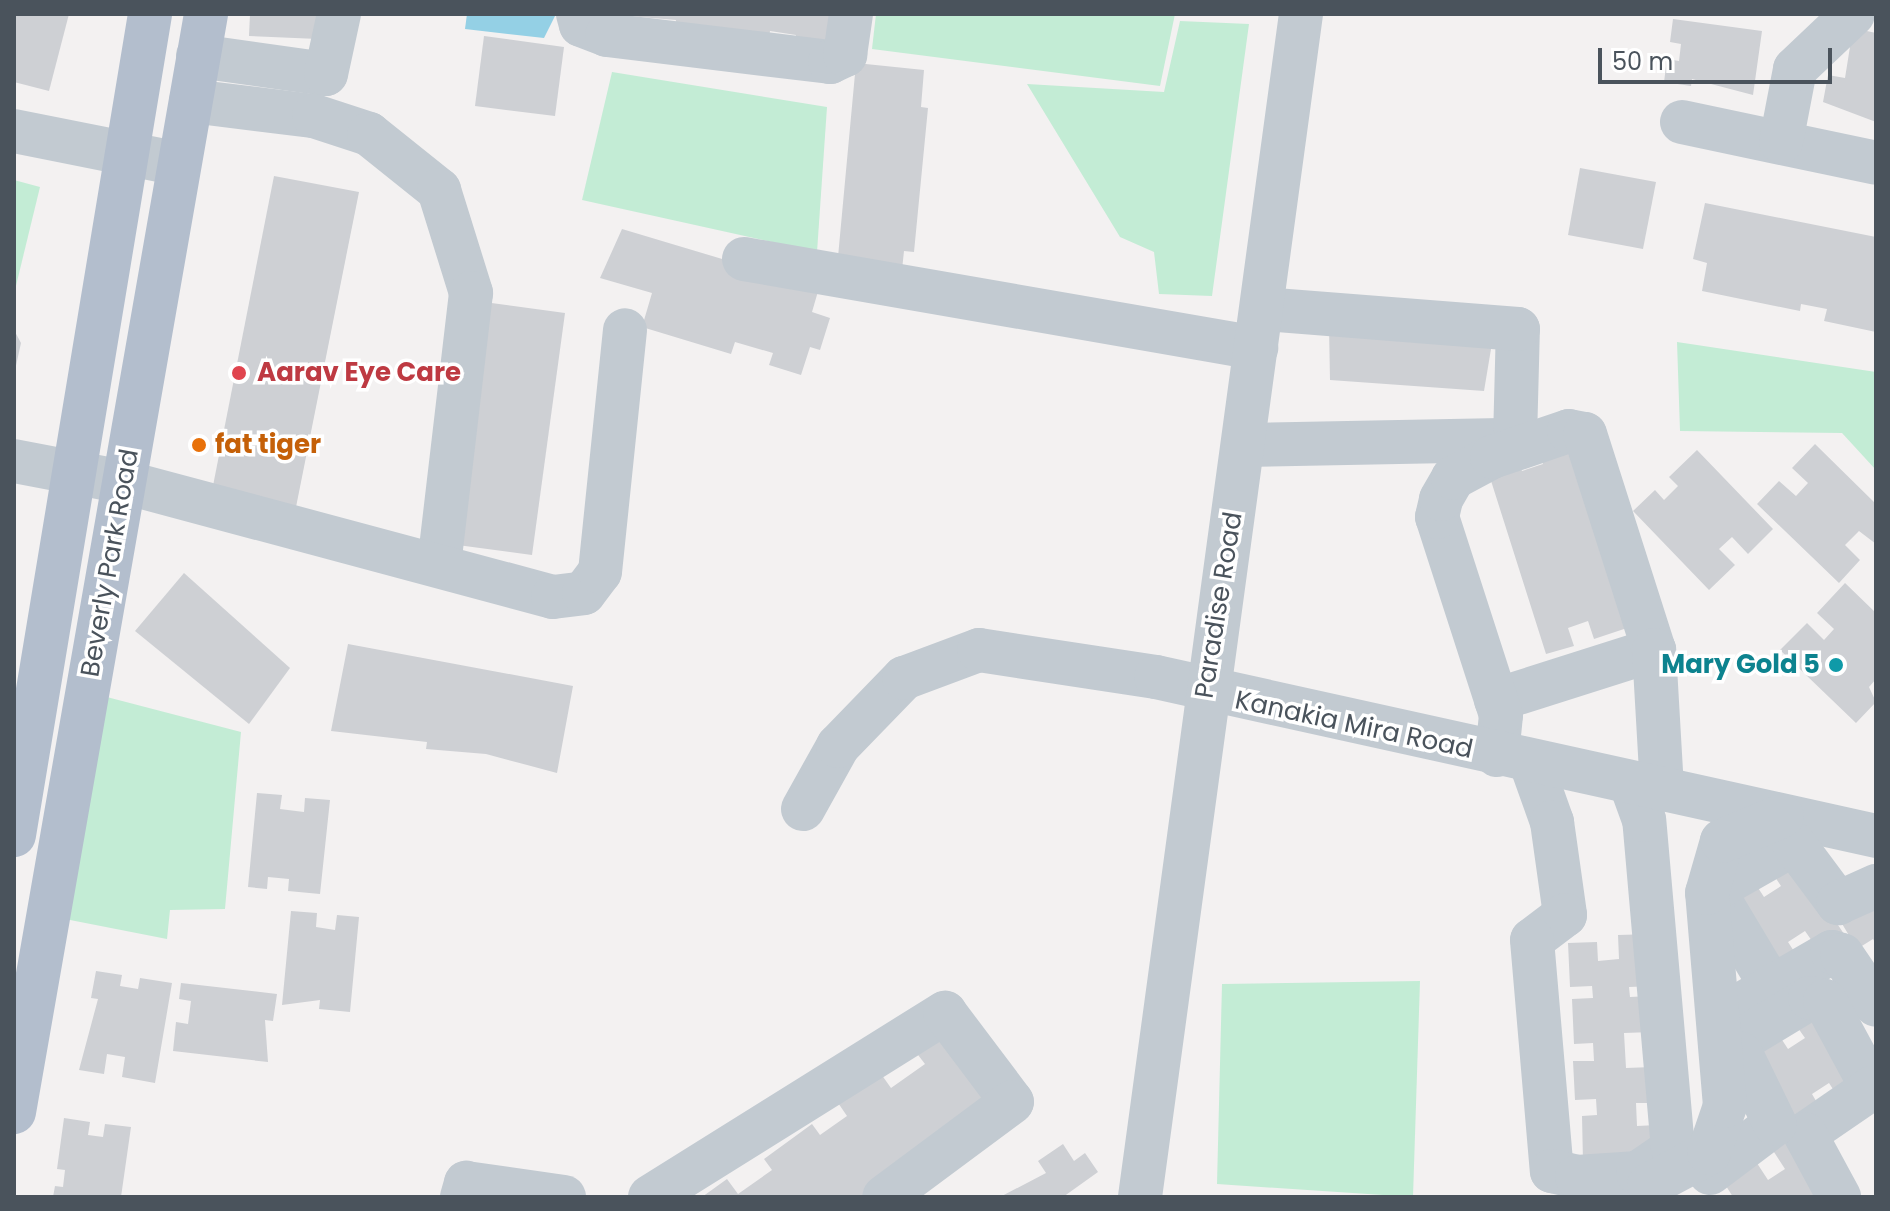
<!DOCTYPE html>
<style>
body{margin:0}
#map{position:relative;width:1890px;height:1211px;overflow:hidden;background:#f3f1f1;font-family:Poppins,sans-serif}
div>[style]{position:absolute}
.green>*{inset:0;background:#c3ecd5}
.water>*{inset:0;background:#94d0e5}
.building>*{inset:0;background:#ced0d4}
.minor>*{height:44px;margin:-22px;padding:0 22px;transform-origin:22px;border-radius:22px;background:#c2cad1}
.major>*{height:44px;margin:-22px;padding:0 22px;transform-origin:22px;border-radius:22px;background:#b3becd}
.dots>*{width:22px;height:22px;translate:-50% -50%;box-sizing:border-box;border:4px solid #fff;border-radius:50%}
span{translate:-50% -50%;white-space:nowrap;text-align:center;line-height:1.15;-webkit-text-stroke:7px #fff;paint-order:stroke}
.health-label{font-size:26px;color:#be3a42;font-weight:700}
.left{translate:0 -50%;text-align:left}
.food-label{font-size:26px;color:#c56008;font-weight:700}
.street-label{font-size:26px;color:#4a535c}
.culture-label{font-size:26px;color:#0d838f;font-weight:700}
.right{translate:-100% -50%;text-align:right}
.frame{position:absolute;inset:0;border:16px solid #4a535c;pointer-events:none}
.scale{position:absolute;left:1598px;top:48px;width:234px;height:36px;box-sizing:border-box;border:4px solid #4a535c;border-top:0;padding-left:10px;font-size:24px;line-height:28px;white-space:nowrap;color:#4a535c;-webkit-text-stroke:6px #fff;paint-order:stroke}
</style>
<div id="map">
<div class="green">
<div style="clip-path:polygon(876px 14px,1175px 14px,1160px 86px,872px 49px)"></div>
<div style="clip-path:polygon(1180px 21px,1249px 24px,1212px 296px,1159px 294px,1154px 252px,1120px 237px,1027px 84px,1164px 92px)"></div>
<div style="clip-path:polygon(612px 72px,827px 107px,817px 252px,582px 200px)"></div>
<div style="clip-path:polygon(14px 180px,40px 187px,14px 294px)"></div>
<div style="clip-path:polygon(1677px 342px,1876px 372px,1876px 470px,1842px 433px,1680px 431px)"></div>
<div style="clip-path:polygon(103px 696px,241px 732px,225px 909px,170px 910px,167px 939px,65px 919px)"></div>
<div style="clip-path:polygon(1420px 981px,1413px 1197px,1217px 1184px,1222px 984px)"></div>
</div>
<div class="water">
<div style="clip-path:polygon(467px 14px,556px 14px,544px 38px,465px 29px)"></div>
</div>
<div class="building">
<div style="clip-path:polygon(14px 14px,69px 14px,49px 91px,14px 82px)"></div>
<div style="clip-path:polygon(250px 14px,320px 14px,318px 39px,249px 36px)"></div>
<div style="clip-path:polygon(604px 14px,841px 14px,834px 54px,794px 47px,796px 35px,770px 31px,768px 43px,675px 28px,676px 20px)"></div>
<div style="clip-path:polygon(1673px 19px,1762px 31px,1753px 95px,1692px 79px,1691px 86px,1664px 82px,1667px 59px,1679px 61px,1681px 44px,1670px 42px)"></div>
<div style="clip-path:polygon(1853px 28px,1876px 33px,1876px 122px,1823px 102px,1828px 75px,1845px 78px)"></div>
<div style="clip-path:polygon(484px 36px,564px 47px,555px 116px,475px 106px)"></div>
<div style="clip-path:polygon(856px 63px,924px 70px,921px 107px,928px 108px,914px 252px,904px 251px,902px 270px,838px 257px)"></div>
<div style="clip-path:polygon(1580px 168px,1656px 182px,1643px 249px,1568px 235px)"></div>
<div style="clip-path:polygon(274px 176px,359px 192px,293px 522px,209px 506px)"></div>
<div style="clip-path:polygon(1705px 203px,1876px 237px,1876px 332px,1824px 321px,1827px 309px,1801px 304px,1800px 311px,1702px 291px,1707px 263px,1693px 259px)"></div>
<div style="clip-path:polygon(622px 229px,819px 288px,812px 312px,830px 318px,820px 350px,810px 347px,801px 375px,769px 365px,773px 353px,735px 342px,731px 354px,642px 327px,652px 293px,600px 278px)"></div>
<div style="clip-path:polygon(484px 302px,565px 313px,532px 555px,450px 544px)"></div>
<div style="clip-path:polygon(1329px 326px,1493px 337px,1484px 391px,1330px 380px)"></div>
<div style="clip-path:polygon(14px 330px,21px 343px,15px 370px,14px 370px)"></div>
<div style="clip-path:polygon(1573px 437px,1633px 626px,1594px 639px,1588px 621px,1568px 628px,1574px 646px,1546px 654px,1486px 465px,1516px 455px,1522px 471px,1543px 464px,1539px 448px)"></div>
<div style="clip-path:polygon(1815px 444px,1876px 504px,1876px 544px,1859px 531px,1845px 545px,1860px 560px,1839px 583px,1757px 504px,1779px 481px,1796px 496px,1808px 483px,1792px 468px)"></div>
<div style="clip-path:polygon(1697px 450px,1773px 529px,1748px 554px,1732px 537px,1719px 549px,1735px 565px,1709px 590px,1633px 511px,1655px 490px,1664px 500px,1678px 486px,1669px 477px)"></div>
<div style="clip-path:polygon(184px 573px,290px 668px,249px 724px,135px 631px)"></div>
<div style="clip-path:polygon(1845px 583px,1876px 613px,1876px 679px,1869px 687px,1876px 702px,1856px 723px,1780px 650px,1807px 623px,1824px 640px,1834px 629px,1817px 613px)"></div>
<div style="clip-path:polygon(348px 644px,573px 686px,557px 773px,486px 754px,426px 749px,427px 742px,331px 731px)"></div>
<div style="clip-path:polygon(257px 793px,282px 795px,280px 809px,304px 812px,305px 798px,330px 800px,320px 894px,288px 891px,289px 879px,268px 877px,267px 889px,248px 887px)"></div>
<div style="clip-path:polygon(1789px 851px,1844px 934px,1819px 951px,1805px 931px,1788px 942px,1801px 962px,1778px 977px,1722px 892px,1749px 874px,1764px 897px,1781px 886px,1767px 865px)"></div>
<div style="clip-path:polygon(1876px 901px,1876px 944px,1873px 939px,1857px 949px,1841px 922px)"></div>
<div style="clip-path:polygon(291px 911px,317px 913px,316px 927px,335px 930px,337px 915px,359px 917px,350px 1012px,319px 1009px,320px 1000px,282px 1005px)"></div>
<div style="clip-path:polygon(1652px 934px,1655px 986px,1629px 987px,1630px 997px,1650px 996px,1652px 1032px,1624px 1033px,1626px 1068px,1652px 1067px,1653px 1103px,1636px 1103px,1637px 1126px,1657px 1125px,1658px 1159px,1583px 1162px,1582px 1116px,1597px 1115px,1596px 1099px,1575px 1100px,1573px 1061px,1594px 1061px,1593px 1043px,1574px 1044px,1572px 999px,1593px 998px,1592px 986px,1570px 987px,1568px 943px,1597px 942px,1598px 961px,1619px 959px,1618px 935px)"></div>
<div style="clip-path:polygon(96px 971px,122px 975px,120px 986px,138px 989px,140px 978px,172px 983px,155px 1083px,122px 1077px,125px 1057px,107px 1054px,104px 1074px,79px 1070px,98px 999px,91px 998px)"></div>
<div style="clip-path:polygon(181px 983px,277px 994px,273px 1021px,265px 1020px,268px 1062px,173px 1051px,176px 1022px,188px 1024px,191px 1001px,179px 999px)"></div>
<div style="clip-path:polygon(1813px 1004px,1867px 1086px,1842px 1103px,1829px 1083px,1812px 1094px,1823px 1113px,1794px 1131px,1739px 1048px,1773px 1026px,1788px 1049px,1805px 1038px,1791px 1018px)"></div>
<div style="clip-path:polygon(941px 1033px,993px 1105px,863px 1197px,702px 1197px,727px 1179px,738px 1194px,772px 1170px,764px 1159px,812px 1124px,820px 1135px,847px 1116px,832px 1094px,874px 1064px,891px 1088px,925px 1064px,915px 1051px)"></div>
<div style="clip-path:polygon(64px 1118px,90px 1122px,88px 1135px,103px 1137px,105px 1124px,131px 1127px,121px 1197px,53px 1197px,55px 1186px,63px 1187px,65px 1170px,57px 1169px)"></div>
<div style="clip-path:polygon(1794px 1134px,1834px 1197px,1733px 1197px,1721px 1178px,1753px 1157px,1768px 1180px,1785px 1169px,1772px 1149px)"></div>
<div style="clip-path:polygon(1063px 1144px,1074px 1161px,1085px 1153px,1098px 1172px,1063px 1197px,1000px 1197px,1046px 1173px,1038px 1161px)"></div>
</div>
<div class="minor">
<div style="left:578px;top:14px;width:11px;rotate:75deg"></div>
<div style="left:581px;top:25px;width:28px;rotate:21deg"></div>
<div style="left:607px;top:35px;width:225px;rotate:6.9deg"></div>
<div style="left:830px;top:62px;width:17px;rotate:-25deg"></div>
<div style="left:845px;top:55px;width:41px;rotate:-81.7deg"></div>
<div style="left:198px;top:56px;width:129px;rotate:8deg"></div>
<div style="left:326px;top:74px;width:61px;rotate:-77.8deg"></div>
<div style="left:191px;top:101px;width:124px;rotate:7deg"></div>
<div style="left:314px;top:116px;width:58px;rotate:18.1deg"></div>
<div style="left:369px;top:134px;width:90px;rotate:38.7deg"></div>
<div style="left:439px;top:190px;width:108px;rotate:72.7deg"></div>
<div style="left:471px;top:293px;width:274px;rotate:96.7deg"></div>
<div style="left:1682px;top:122px;width:198px;rotate:11.9deg"></div>
<div style="left:14px;top:131px;width:163px;rotate:11.3deg"></div>
<div style="left:1781px;top:142px;width:74px;rotate:-79.1deg"></div>
<div style="left:1795px;top:69px;width:80px;rotate:-43.5deg"></div>
<div style="left:744px;top:259px;width:520px;rotate:9.86deg"></div>
<div style="left:1243px;top:445px;width:272px;rotate:-1.1deg"></div>
<div style="left:1515px;top:440px;width:111px;rotate:-88.5deg"></div>
<div style="left:1518px;top:329px;width:257px;rotate:-175.5deg"></div>
<div style="left:14px;top:461px;width:112px;rotate:10.8deg"></div>
<div style="left:124px;top:482px;width:444px;rotate:15deg"></div>
<div style="left:553px;top:597px;width:31px;rotate:-7deg"></div>
<div style="left:584px;top:593px;width:26px;rotate:-53deg"></div>
<div style="left:600px;top:572px;width:243px;rotate:-84.1deg"></div>
<div style="left:1496px;top:700px;width:166px;rotate:-17.6deg"></div>
<div style="left:1497px;top:755px;width:40px;rotate:-84.3deg"></div>
<div style="left:1501px;top:715px;width:208px;rotate:-107.9deg"></div>
<div style="left:1437px;top:517px;width:18px;rotate:-77deg"></div>
<div style="left:1441px;top:499px;width:24px;rotate:-60deg"></div>
<div style="left:1453px;top:478px;width:44px;rotate:-28.3deg"></div>
<div style="left:1492px;top:457px;width:81px;rotate:-18.7deg"></div>
<div style="left:1569px;top:431px;width:16px;rotate:11deg"></div>
<div style="left:1585px;top:434px;width:227px;rotate:72.3deg"></div>
<div style="left:1654px;top:650px;width:140px;rotate:86.7deg"></div>
<div style="left:1531px;top:763px;width:63px;rotate:70.4deg"></div>
<div style="left:1552px;top:822px;width:94px;rotate:82deg"></div>
<div style="left:1565px;top:915px;width:41px;rotate:142.9deg"></div>
<div style="left:1532px;top:940px;width:232px;rotate:85.1deg"></div>
<div style="left:1552px;top:1171px;width:26px;rotate:13deg"></div>
<div style="left:1577px;top:1177px;width:61px;rotate:-3.8deg"></div>
<div style="left:1638px;top:1173px;width:42px;rotate:-34.4deg"></div>
<div style="left:1673px;top:1149px;width:330px;rotate:-95deg"></div>
<div style="left:1644px;top:820px;width:38px;rotate:-110deg"></div>
<div style="left:803px;top:809px;width:72px;rotate:-60.9deg"></div>
<div style="left:838px;top:746px;width:95px;rotate:-45.9deg"></div>
<div style="left:904px;top:678px;width:80px;rotate:-20.5deg"></div>
<div style="left:979px;top:650px;width:179px;rotate:8.7deg"></div>
<div style="left:1156px;top:677px;width:737px;rotate:12.45deg"></div>
<div style="left:1771px;top:986px;width:107px;rotate:-120.9deg"></div>
<div style="left:1716px;top:894px;width:11px;rotate:-56deg"></div>
<div style="left:1722px;top:885px;width:83px;rotate:-29.7deg"></div>
<div style="left:1794px;top:844px;width:74px;rotate:53.3deg"></div>
<div style="left:1838px;top:903px;width:42px;rotate:-24.1deg"></div>
<div style="left:1747px;top:1001px;width:98px;rotate:-30deg"></div>
<div style="left:1832px;top:952px;width:10px;rotate:17deg"></div>
<div style="left:1842px;top:955px;width:60px;rotate:55.8deg"></div>
<div style="left:1721px;top:1052px;width:104px;rotate:-31.2deg"></div>
<div style="left:1810px;top:998px;width:15px;rotate:11deg"></div>
<div style="left:1825px;top:1001px;width:99px;rotate:61.6deg"></div>
<div style="left:1872px;top:1088px;width:81px;rotate:145.5deg"></div>
<div style="left:1805px;top:1134px;width:72px;rotate:61.6deg"></div>
<div style="left:1710px;top:1173px;width:81px;rotate:-37deg"></div>
<div style="left:1775px;top:1124px;width:78px;rotate:-115.9deg"></div>
<div style="left:1649px;top:1185px;width:68px;rotate:-28.1deg"></div>
<div style="left:1709px;top:1153px;width:50px;rotate:-71.2deg"></div>
<div style="left:1725px;top:1106px;width:214px;rotate:-94.8deg"></div>
<div style="left:1707px;top:893px;width:54px;rotate:-73.9deg"></div>
<div style="left:1722px;top:841px;width:65px;rotate:-22.6deg"></div>
<div style="left:462px;top:1197px;width:15px;rotate:-74deg"></div>
<div style="left:466px;top:1183px;width:99px;rotate:8.1deg"></div>
<div style="left:650px;top:1197px;width:348px;rotate:-32deg"></div>
<div style="left:945px;top:1013px;width:111px;rotate:53deg"></div>
<div style="left:1012px;top:1102px;width:159px;rotate:143.4deg"></div>
<div style="left:1140px;top:1197px;width:1194px;rotate:-82.25deg"></div>
</div>
<div class="major">
<div style="left:14px;top:835px;width:832px;rotate:-80.59deg"></div>
<div style="left:14px;top:1112px;width:1115px;rotate:-80.08deg"></div>
</div>
<div class="dots">
<div style="left:239px;top:373px;background:#e0444e"></div>
<div style="left:199px;top:445px;background:#e8710a"></div>
<div style="left:1836px;top:665px;background:#0f9aa8"></div>
</div>
<div class="health-label">
<span class="left" style="left:257px;top:373px">Aarav Eye Care</span>
</div>
<div class="food-label">
<span class="left" style="left:215px;top:445px">fat tiger</span>
</div>
<div class="street-label">
<span style="left:110px;top:563px;rotate:-80deg">Beverly Park Road</span>
<span style="left:1219px;top:605px;rotate:-81deg">Paradise Road</span>
<span style="left:1354px;top:725px;rotate:12deg">Kanakia Mira Road</span>
</div>
<div class="culture-label">
<span class="right" style="left:1820px;top:665px">Mary Gold 5</span>
</div>
<div class="frame"></div>
<div class="scale">50 m</div>
</div>
